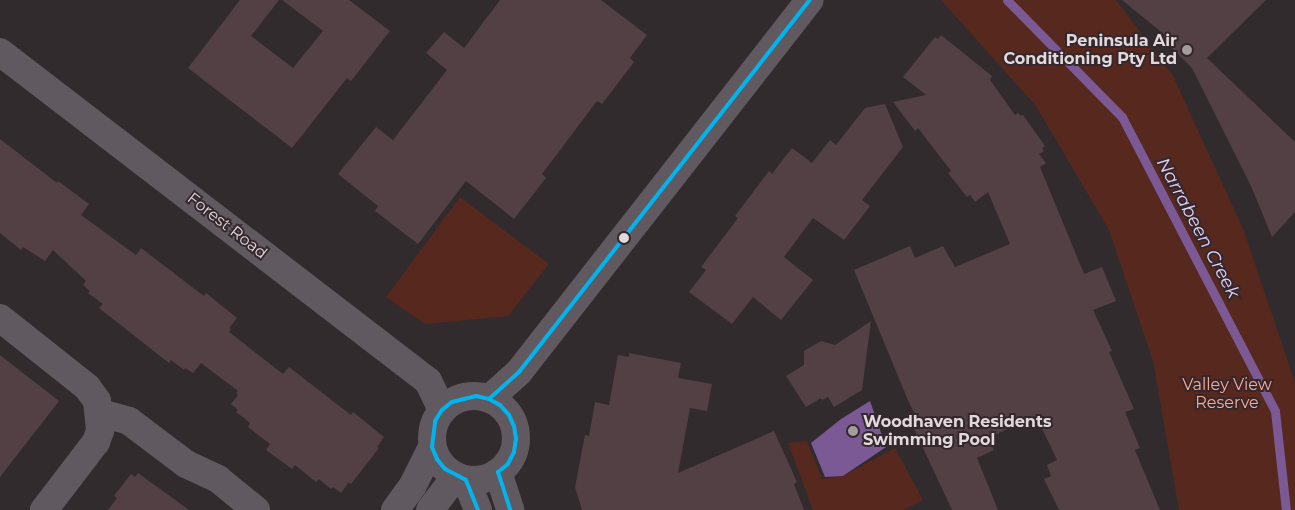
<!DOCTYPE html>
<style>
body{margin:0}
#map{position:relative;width:1295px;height:510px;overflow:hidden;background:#312b2e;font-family:Montserrat,sans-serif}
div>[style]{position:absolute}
.green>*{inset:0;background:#57281d}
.water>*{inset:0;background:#7a5994}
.stream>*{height:9px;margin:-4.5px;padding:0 4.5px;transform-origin:4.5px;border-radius:4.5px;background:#7a5994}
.building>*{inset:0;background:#524044}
.minor>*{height:28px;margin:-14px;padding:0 14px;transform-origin:14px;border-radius:14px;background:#615960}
.minor>.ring{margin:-14px;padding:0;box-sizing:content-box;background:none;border:28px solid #615960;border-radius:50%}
.bus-1>*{height:4px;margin:-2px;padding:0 2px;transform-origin:2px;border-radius:2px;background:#00b5ef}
.dots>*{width:14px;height:14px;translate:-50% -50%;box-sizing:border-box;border:2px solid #34282d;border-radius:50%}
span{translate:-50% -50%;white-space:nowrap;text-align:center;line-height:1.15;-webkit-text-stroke:4px #34282d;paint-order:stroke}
.poi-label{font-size:16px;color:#e2d9dc;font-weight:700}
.right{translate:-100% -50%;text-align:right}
.left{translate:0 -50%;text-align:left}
.street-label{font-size:16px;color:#e2d9dc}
.park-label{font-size:16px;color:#ffa892}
.water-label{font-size:18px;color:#e5d2f7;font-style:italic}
</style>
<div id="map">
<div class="green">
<div style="clip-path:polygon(941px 0,1116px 0,1173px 76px,1244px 231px,1295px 383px,1295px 510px,1179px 510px,1153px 361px,1109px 230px,1036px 106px)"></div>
<div style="clip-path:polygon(460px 197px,549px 264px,508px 316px,425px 324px,386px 297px)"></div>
<div style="clip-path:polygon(807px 441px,822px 479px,843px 476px,895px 448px,923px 500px,903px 510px,813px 510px,788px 443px)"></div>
</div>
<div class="water">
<div style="clip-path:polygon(870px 401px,886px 447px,843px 476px,825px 477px,811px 443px,841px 419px)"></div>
</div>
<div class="stream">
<div style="left:1007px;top:0;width:164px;rotate:45.5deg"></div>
<div style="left:1122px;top:117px;width:331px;rotate:62.5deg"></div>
<div style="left:1275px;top:411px;width:100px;rotate:83.7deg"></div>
</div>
<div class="building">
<div style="clip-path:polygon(240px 0,279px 0,251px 36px,293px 68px,323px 31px,282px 0,349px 0,390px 31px,351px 81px,347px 78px,292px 148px,188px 68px)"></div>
<div style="clip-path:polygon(500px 0,601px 0,647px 35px,630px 58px,634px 62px,602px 104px,597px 101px,542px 174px,546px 178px,514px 219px,466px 181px,418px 244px,375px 211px,378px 206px,338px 174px,376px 127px,393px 140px,447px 70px,426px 53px,444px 32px,464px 48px)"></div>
<div style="clip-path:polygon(1122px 0,1266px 0,1207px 58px,1295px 142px,1295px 212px,1272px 237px,1251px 186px,1192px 68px,1162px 38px,1165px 35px)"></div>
<div style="clip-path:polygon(941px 35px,992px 76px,990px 80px,1015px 115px,1018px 113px,1021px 116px,1023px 115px,1045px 146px,1042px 148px,1044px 151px,1039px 154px,1046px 163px,1040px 167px,1084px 274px,1102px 267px,1116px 301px,1093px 310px,1112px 351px,1109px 352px,1134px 409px,1125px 412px,1140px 448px,1135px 450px,1160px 510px,1059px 510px,1044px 479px,1051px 476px,1047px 465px,1057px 460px,1036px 416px,988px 438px,994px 450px,977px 458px,998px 510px,952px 510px,911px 422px,918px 419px,910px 405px,854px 270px,910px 246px,915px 258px,943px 246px,955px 267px,1010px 244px,988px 192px,975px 202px,970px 195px,967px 197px,948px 173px,951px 171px,918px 128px,915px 131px,893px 102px,926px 95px,903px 77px,935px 37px,938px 39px)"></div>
<div style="clip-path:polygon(885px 104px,903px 147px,862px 200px,870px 206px,844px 240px,813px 218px,784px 257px,813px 280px,781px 320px,753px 297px,732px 324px,689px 292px,706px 270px,701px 267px,738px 218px,735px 216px,769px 171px,772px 174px,792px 148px,812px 163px,830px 140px,836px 145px,865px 108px)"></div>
<div style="clip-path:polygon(0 139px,57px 183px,58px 181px,89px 204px,81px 215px,136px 255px,141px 248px,192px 287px,204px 296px,206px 293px,237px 318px,229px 328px,231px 329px,229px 332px,283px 374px,289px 367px,351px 415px,353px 412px,384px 437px,377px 447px,379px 448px,351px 484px,349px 482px,341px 493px,333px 487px,331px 489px,319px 479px,316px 482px,295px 465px,292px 469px,266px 450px,270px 444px,248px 427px,250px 423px,236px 412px,238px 410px,231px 404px,238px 395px,236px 393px,238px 391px,201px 363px,193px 373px,185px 368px,184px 370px,171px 360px,169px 363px,99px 308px,103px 304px,88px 293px,90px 291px,83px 285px,86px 281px,53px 250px,45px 261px,23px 247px,21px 250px,0 233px)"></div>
<div style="clip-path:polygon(871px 321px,862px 390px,834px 407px,828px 397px,822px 400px,821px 398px,806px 407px,786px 376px,804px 365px,804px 351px,821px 341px,835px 345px)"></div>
<div style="clip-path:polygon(629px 353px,681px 363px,678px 378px,712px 384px,707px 411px,690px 408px,678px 473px,774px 431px,797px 482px,794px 484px,804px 510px,582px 510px,575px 487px,585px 435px,589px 436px,595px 402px,609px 405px,618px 355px,629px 357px)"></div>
<div style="clip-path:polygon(0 355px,59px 401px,0 477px)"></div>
<div style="clip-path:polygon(138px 473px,189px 510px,108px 510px,117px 498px,114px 496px,131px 474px,135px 477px)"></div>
</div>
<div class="minor">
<div style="left:0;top:52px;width:540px;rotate:37.55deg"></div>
<div style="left:428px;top:381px;width:32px;rotate:64deg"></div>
<div style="left:0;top:318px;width:111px;rotate:38.4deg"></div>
<div style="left:87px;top:387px;width:17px;rotate:54deg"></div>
<div style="left:97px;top:401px;width:30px;rotate:84deg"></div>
<div style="left:100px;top:431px;width:12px;rotate:110deg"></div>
<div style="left:96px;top:442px;width:86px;rotate:127.4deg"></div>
<div class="ring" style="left:432px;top:396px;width:56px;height:56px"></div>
<div style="left:489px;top:399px;width:40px;rotate:-42deg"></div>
<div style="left:519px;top:372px;width:472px;rotate:-52deg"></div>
<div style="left:100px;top:413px;width:30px;rotate:15deg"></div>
<div style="left:129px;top:421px;width:71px;rotate:37deg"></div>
<div style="left:186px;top:464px;width:35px;rotate:25deg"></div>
<div style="left:218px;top:479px;width:49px;rotate:39.2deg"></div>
<div style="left:498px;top:472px;width:40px;rotate:72deg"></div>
<div style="left:466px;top:480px;width:32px;rotate:68deg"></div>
<div style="left:395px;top:510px;width:31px;rotate:-54deg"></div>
<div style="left:413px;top:485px;width:42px;rotate:-63.4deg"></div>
<div style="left:430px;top:510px;width:43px;rotate:-52.6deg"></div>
</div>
<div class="bus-1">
<div style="left:489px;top:399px;width:40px;rotate:-42deg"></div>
<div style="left:519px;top:372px;width:472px;rotate:-52deg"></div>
<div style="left:478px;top:510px;width:32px;rotate:-112deg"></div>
<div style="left:466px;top:480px;width:24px;rotate:-152deg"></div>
<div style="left:445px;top:469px;width:13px;rotate:-129deg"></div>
<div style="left:437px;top:459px;width:13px;rotate:-113deg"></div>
<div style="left:432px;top:447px;width:26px;rotate:-83deg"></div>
<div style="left:435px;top:421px;width:13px;rotate:-58deg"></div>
<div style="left:442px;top:410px;width:13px;rotate:-39deg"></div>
<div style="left:452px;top:402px;width:25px;rotate:-14deg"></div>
<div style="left:476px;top:396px;width:13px;rotate:13deg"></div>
<div style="left:489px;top:399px;width:13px;rotate:29deg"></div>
<div style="left:500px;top:405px;width:13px;rotate:48deg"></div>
<div style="left:509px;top:415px;width:12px;rotate:66deg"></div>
<div style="left:514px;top:426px;width:13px;rotate:81deg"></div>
<div style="left:516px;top:439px;width:13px;rotate:99deg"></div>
<div style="left:514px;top:452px;width:13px;rotate:117deg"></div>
<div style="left:508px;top:464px;width:13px;rotate:141deg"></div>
<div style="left:498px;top:472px;width:40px;rotate:72deg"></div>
</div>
<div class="dots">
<div style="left:1187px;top:50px;background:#a49c9f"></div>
<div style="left:624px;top:238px;background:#e2d9dc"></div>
<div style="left:853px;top:431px;background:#a49c9f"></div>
</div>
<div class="poi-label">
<span class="right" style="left:1177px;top:50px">Peninsula Air<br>Conditioning Pty Ltd</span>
<span class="left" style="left:863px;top:431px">Woodhaven Residents<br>Swimming Pool</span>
</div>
<div class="street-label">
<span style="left:227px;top:226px;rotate:38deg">Forest Road</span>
</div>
<div class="park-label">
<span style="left:1227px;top:394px">Valley View<br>Reserve</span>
</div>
<div class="water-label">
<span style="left:1198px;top:228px;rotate:62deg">Narrabeen Creek</span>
</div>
</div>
